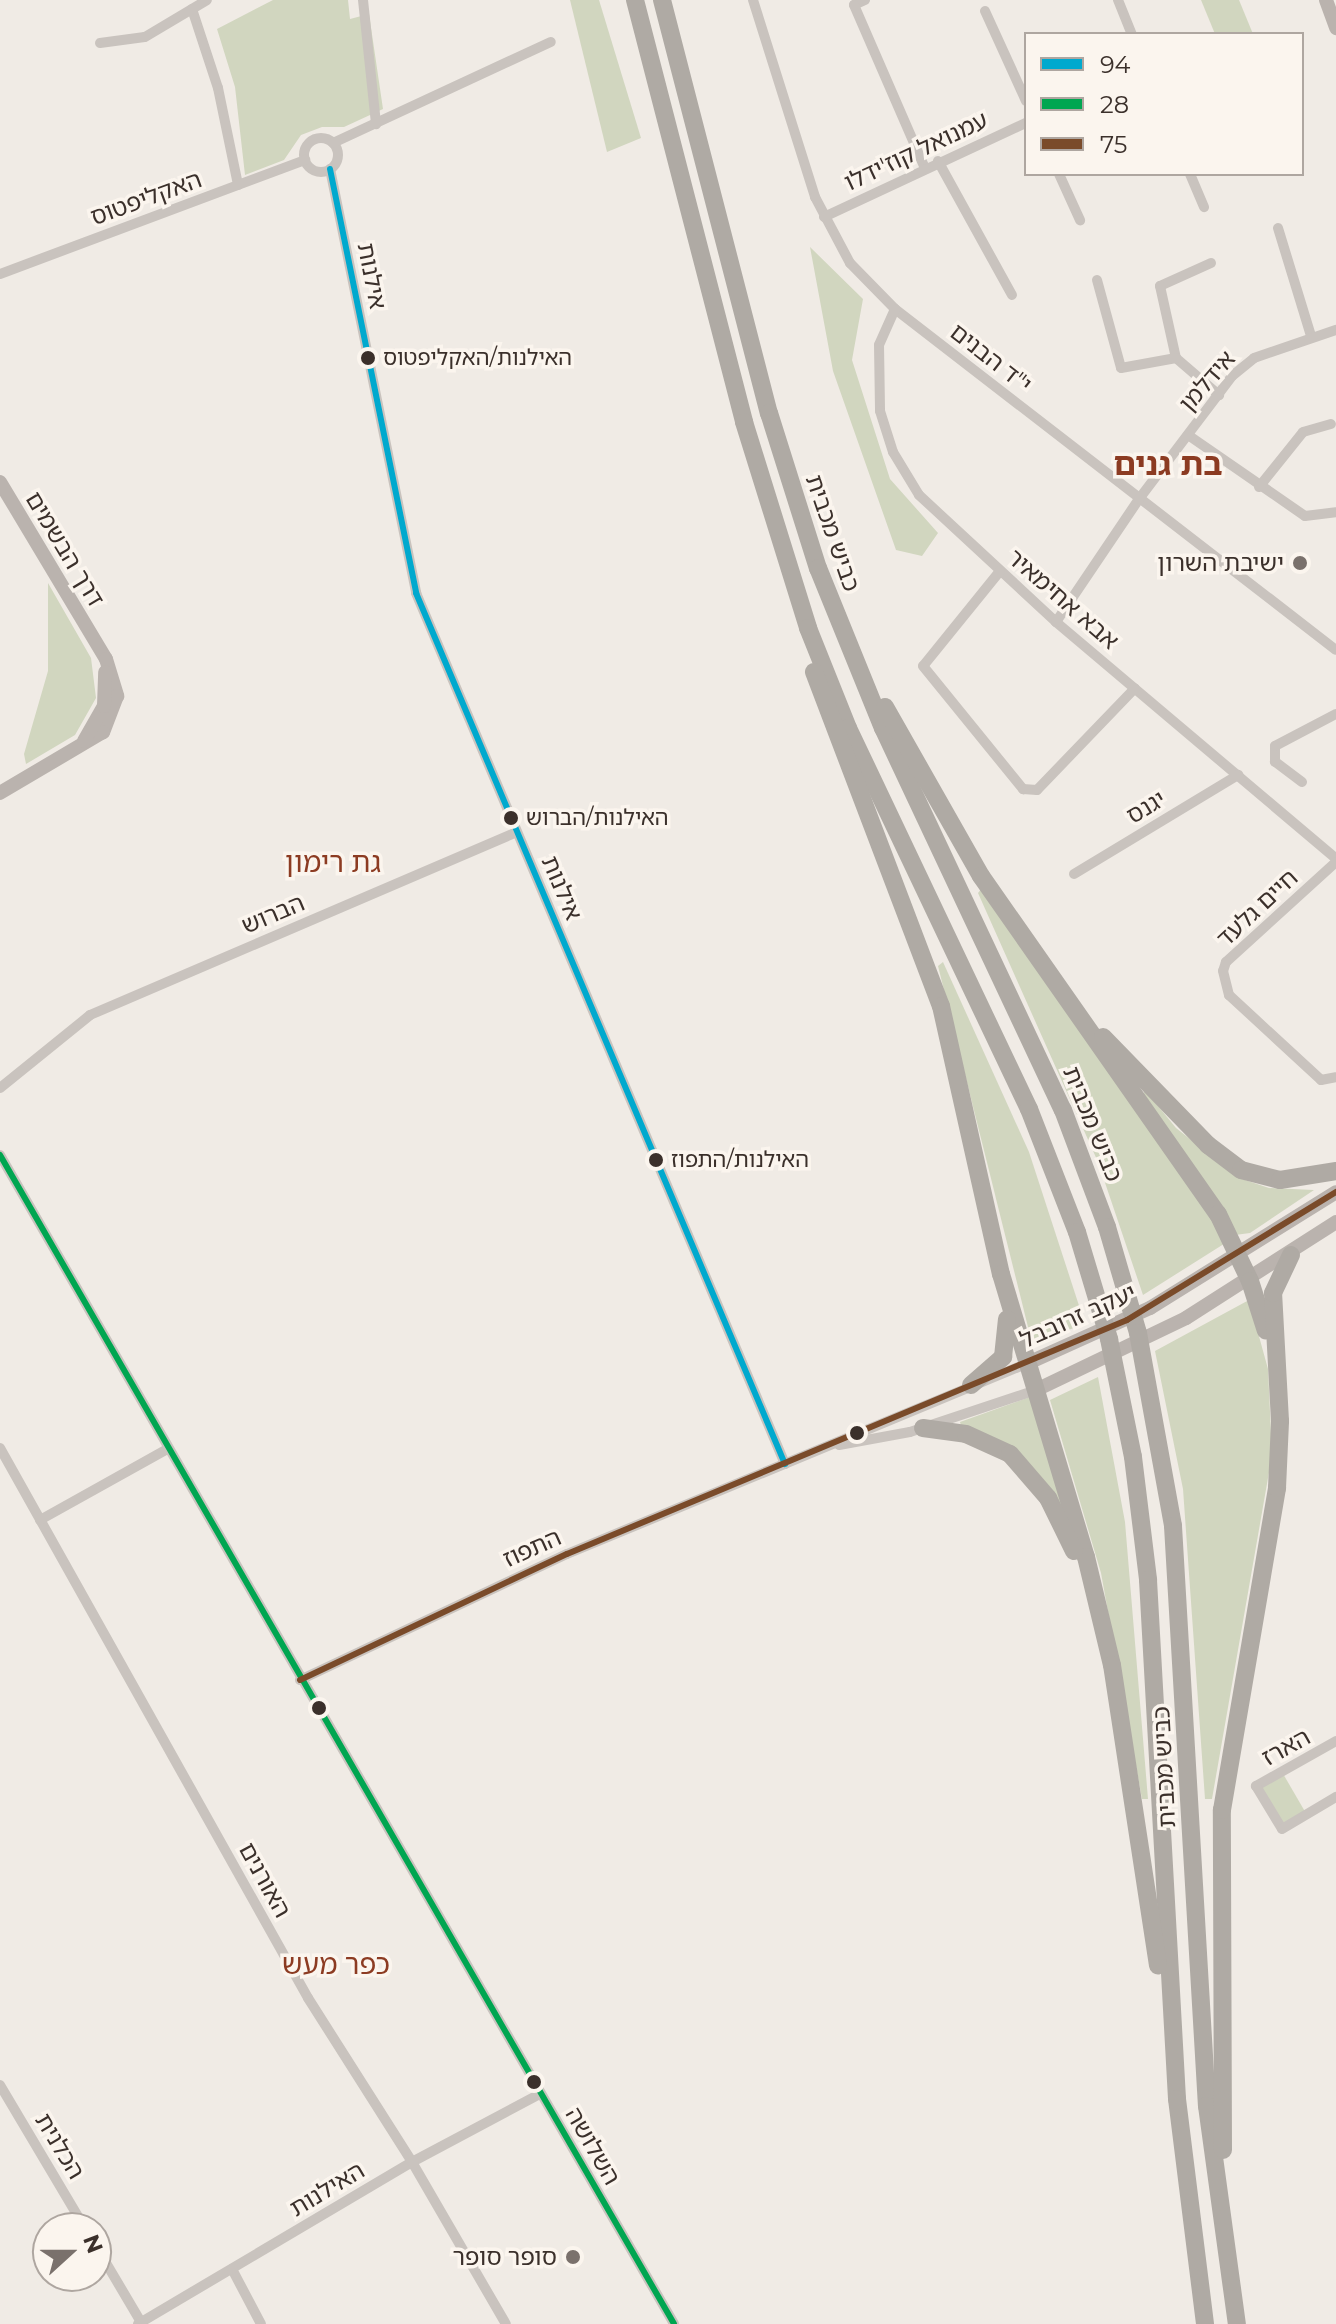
<!DOCTYPE html>
<meta charset="utf-8">
<style>
body{margin:0}
#map{position:relative;width:1336px;height:2324px;overflow:hidden;background:#f0ebe5;font-family:Montserrat,"Noto Sans Hebrew",sans-serif}
div>[style]{position:absolute}
.green>*{inset:0;background:#d1d6bf}
.street>*{height:10px;margin:-5px;padding:0 5px;transform-origin:5px;border-radius:5px;background:#c9c3be}
.street>.ring{margin:-5px;padding:0;box-sizing:content-box;background:none;border:10px solid #c9c3be;border-radius:50%}
.secondary>*{height:14px;margin:-7px;padding:0 7px;transform-origin:7px;border-radius:7px;background:#bab3ae}
.highway>*{height:18px;margin:-9px;padding:0 9px;transform-origin:9px;border-radius:9px;background:#afaaa4}
.bus-1>*{height:6px;margin:-3px;padding:0 3px;transform-origin:3px;border-radius:3px;background:#00a9ce}
.bus-2>*{height:6px;margin:-3px;padding:0 3px;transform-origin:3px;border-radius:3px;background:#00a651}
.bus-3>*{height:6px;margin:-3px;padding:0 3px;transform-origin:3px;border-radius:3px;background:#7a4b2a}
.dots>*{width:22px;height:22px;translate:-50% -50%;box-sizing:border-box;border:4px solid #fbf5ee;border-radius:50%}
span{translate:-50% -50%;white-space:nowrap;text-align:center;line-height:1.15;-webkit-text-stroke:7px #fbf5ee;paint-order:stroke}
.bus-label{font-size:22px;color:#3b302b}
.left{translate:0 -50%;text-align:left}
.street-label{font-size:24px;color:#3b302b}
.poi-label{font-size:24px;color:#3b302b}
.right{translate:-100% -50%;text-align:right}
.quarter-label{font-size:28px;color:#8c3b22}
.district-label{font-size:32px;color:#8c3b22;font-weight:700}
.legend{position:absolute;left:1024px;top:32px;width:280px;height:144px;box-sizing:border-box;background:#fbf5ee;border:2px solid #aea6a0;margin:0;padding:10px 14px;list-style:none;font-size:24px;color:#3b302b}
.legend li{display:flex;align-items:center;gap:16px;height:40px}
.legend b{width:40px;border:2px solid #aea6a0}
.north{position:absolute;left:32px;top:2212px;width:80px;height:80px;box-sizing:border-box;background:#fbf5ee;border:2px solid #aea6a0;border-radius:50%;rotate:69deg;font-size:22px;font-weight:700;line-height:32px;text-align:center;color:#3b302b}
.north::after{content:'';display:block;margin:auto;width:28px;height:36px;background:#7a716c;clip-path:polygon(50% 0,100% 100%,50% 72%,0 100%)}
</style>
<div id="map">
<div class="green">
<div style="clip-path:polygon(273px 0,348px 0,350px 19px,369px 14px,383px 109px,344px 127px,322px 127px,301px 135px,284px 160px,245px 175px,235px 87px,217px 29px)"></div>
<div style="clip-path:polygon(570px 0,599px 0,641px 138px,607px 152px)"></div>
<div style="clip-path:polygon(1201px 0,1239px 0,1253px 34px,1215px 34px)"></div>
<div style="clip-path:polygon(810px 247px,863px 299px,852px 360px,890px 479px,938px 533px,922px 556px,896px 550px,833px 371px)"></div>
<div style="clip-path:polygon(48px 583px,91px 658px,96px 698px,75px 735px,26px 764px,24px 754px,48px 671px)"></div>
<div style="clip-path:polygon(982px 888px,1227px 1242px,1143px 1295px,1098px 1162px,978px 893px)"></div>
<div style="clip-path:polygon(943px 962px,1029px 1152px,1085px 1324px,1032px 1343px,938px 966px)"></div>
<div style="clip-path:polygon(1145px 1090px,1176px 1128px,1239px 1178px,1269px 1188px,1314px 1190px,1250px 1233px,1235px 1235px,1142px 1097px)"></div>
<div style="clip-path:polygon(1249px 1300px,1268px 1369px,1272px 1455px,1212px 1799px,1205px 1799px,1183px 1489px,1155px 1351px)"></div>
<div style="clip-path:polygon(1098px 1377px,1125px 1522px,1148px 1799px,1142px 1799px,1101px 1573px,1050px 1400px)"></div>
<div style="clip-path:polygon(1033px 1396px,1068px 1516px,1047px 1487px,962px 1429px,960px 1422px)"></div>
<div style="clip-path:polygon(1282px 1772px,1307px 1815px,1282px 1829px,1256px 1786px)"></div>
</div>
<div class="street">
<div style="left:363px;top:0;width:125px;rotate:84deg"></div>
<div style="left:753px;top:0;width:207px;rotate:72.5deg"></div>
<div style="left:815px;top:197px;width:75px;rotate:62.1deg"></div>
<div style="left:850px;top:263px;width:64px;rotate:45.6deg"></div>
<div style="left:895px;top:309px;width:557px;rotate:37.71deg"></div>
<div style="left:865px;top:0;width:12px;rotate:156deg"></div>
<div style="left:854px;top:5px;width:178px;rotate:66.5deg"></div>
<div style="left:1118px;top:0;width:37px;rotate:68deg"></div>
<div style="left:192px;top:9px;width:83px;rotate:71.8deg"></div>
<div style="left:218px;top:88px;width:99px;rotate:78.3deg"></div>
<div style="left:985px;top:11px;width:99px;rotate:65.5deg"></div>
<div style="left:100px;top:43px;width:45px;rotate:-7.6deg"></div>
<div style="left:145px;top:37px;width:72px;rotate:-30.8deg"></div>
<div class="ring" style="left:304px;top:138px;width:24px;height:24px"></div>
<div style="left:333px;top:143px;width:240px;rotate:-24.9deg"></div>
<div style="left:938px;top:161px;width:153px;rotate:61.1deg"></div>
<div style="left:330px;top:169px;width:433px;rotate:78.5deg"></div>
<div style="left:416px;top:593px;width:946px;rotate:67.04deg"></div>
<div style="left:1059px;top:174px;width:51px;rotate:65.5deg"></div>
<div style="left:1190px;top:174px;width:36px;rotate:67deg"></div>
<div style="left:824px;top:217px;width:223px;rotate:-25deg"></div>
<div style="left:1278px;top:228px;width:113px;rotate:73deg"></div>
<div style="left:1211px;top:263px;width:56px;rotate:155.7deg"></div>
<div style="left:1160px;top:286px;width:74px;rotate:77.5deg"></div>
<div style="left:1176px;top:358px;width:57px;rotate:40.7deg"></div>
<div style="left:0;top:274px;width:326px;rotate:-20.5deg"></div>
<div style="left:1097px;top:280px;width:91px;rotate:74.7deg"></div>
<div style="left:1121px;top:368px;width:56px;rotate:-10.3deg"></div>
<div style="left:895px;top:309px;width:39px;rotate:114deg"></div>
<div style="left:879px;top:345px;width:66px;rotate:89.1deg"></div>
<div style="left:880px;top:411px;width:43px;rotate:72.4deg"></div>
<div style="left:893px;top:452px;width:50px;rotate:58.8deg"></div>
<div style="left:919px;top:495px;width:187px;rotate:42.8deg"></div>
<div style="left:1056px;top:622px;width:367px;rotate:40.2deg"></div>
<div style="left:1188px;top:435px;width:142px;rotate:34.7deg"></div>
<div style="left:1305px;top:516px;width:31px;rotate:-7deg"></div>
<div style="left:1259px;top:487px;width:70px;rotate:-51.3deg"></div>
<div style="left:1303px;top:432px;width:29px;rotate:-16deg"></div>
<div style="left:1000px;top:571px;width:122px;rotate:129deg"></div>
<div style="left:923px;top:666px;width:159px;rotate:50.9deg"></div>
<div style="left:1023px;top:789px;width:14px;rotate:4deg"></div>
<div style="left:1037px;top:790px;width:141px;rotate:-46.1deg"></div>
<div style="left:1056px;top:622px;width:148px;rotate:-56deg"></div>
<div style="left:1139px;top:499px;width:154px;rotate:-52.9deg"></div>
<div style="left:1232px;top:376px;width:28px;rotate:-39deg"></div>
<div style="left:1254px;top:358px;width:87px;rotate:-18.9deg"></div>
<div style="left:1302px;top:782px;width:34px;rotate:-143deg"></div>
<div style="left:1275px;top:762px;width:16px;rotate:-90deg"></div>
<div style="left:1275px;top:746px;width:69px;rotate:-27.7deg"></div>
<div style="left:1336px;top:862px;width:149px;rotate:137.7deg"></div>
<div style="left:1226px;top:962px;width:9px;rotate:108deg"></div>
<div style="left:1223px;top:971px;width:25px;rotate:76deg"></div>
<div style="left:1229px;top:995px;width:125px;rotate:42.7deg"></div>
<div style="left:1321px;top:1080px;width:15px;rotate:-11deg"></div>
<div style="left:1074px;top:874px;width:192px;rotate:-31.1deg"></div>
<div style="left:0;top:1088px;width:116px;rotate:-39deg"></div>
<div style="left:90px;top:1015px;width:464px;rotate:-23.2deg"></div>
<div style="left:0;top:1155px;width:1349px;rotate:60.03deg"></div>
<div style="left:839px;top:1445px;width:72px;rotate:-10.4deg"></div>
<div style="left:910px;top:1432px;width:133px;rotate:-18.4deg"></div>
<div style="left:0;top:1448px;width:630px;rotate:60.75deg"></div>
<div style="left:308px;top:1998px;width:194px;rotate:57.6deg"></div>
<div style="left:412px;top:2162px;width:187px;rotate:59.9deg"></div>
<div style="left:40px;top:1520px;width:144px;rotate:-29.1deg"></div>
<div style="left:300px;top:1680px;width:295px;rotate:-25.3deg"></div>
<div style="left:567px;top:1554px;width:499px;rotate:-22.5deg"></div>
<div style="left:1336px;top:1741px;width:92px;rotate:150.6deg"></div>
<div style="left:1256px;top:1786px;width:50px;rotate:58.8deg"></div>
<div style="left:1282px;top:1829px;width:63px;rotate:-30.7deg"></div>
<div style="left:0;top:2085px;width:166px;rotate:59.3deg"></div>
<div style="left:96px;top:2246px;width:88px;rotate:59.4deg"></div>
<div style="left:232px;top:2269px;width:62px;rotate:62.2deg"></div>
<div style="left:138px;top:2324px;width:318px;rotate:-30.6deg"></div>
<div style="left:412px;top:2162px;width:145px;rotate:-28deg"></div>
</div>
<div class="secondary">
<div style="left:1326px;top:0;width:30px;rotate:70deg"></div>
<div style="left:0;top:482px;width:206px;rotate:59.1deg"></div>
<div style="left:106px;top:659px;width:39px;rotate:73deg"></div>
<div style="left:117px;top:696px;width:39px;rotate:111deg"></div>
<div style="left:103px;top:732px;width:120px;rotate:149.4deg"></div>
<div style="left:84px;top:741px;width:40px;rotate:-60.3deg"></div>
<div style="left:104px;top:706px;width:34px;rotate:-88deg"></div>
<div style="left:1028px;top:1363px;width:134px;rotate:-24.3deg"></div>
<div style="left:1150px;top:1308px;width:219px;rotate:-31.9deg"></div>
<div style="left:1036px;top:1390px;width:166px;rotate:-25.6deg"></div>
<div style="left:1186px;top:1318px;width:178px;rotate:-32.6deg"></div>
</div>
<div class="highway">
<div style="left:635px;top:0;width:436px;rotate:75.5deg"></div>
<div style="left:744px;top:422px;width:216px;rotate:72.7deg"></div>
<div style="left:808px;top:628px;width:108px;rotate:68.2deg"></div>
<div style="left:848px;top:728px;width:422px;rotate:64.6deg"></div>
<div style="left:1029px;top:1109px;width:132px;rotate:68.7deg"></div>
<div style="left:1077px;top:1232px;width:112px;rotate:73.3deg"></div>
<div style="left:1109px;top:1339px;width:120px;rotate:78.5deg"></div>
<div style="left:1133px;top:1457px;width:124px;rotate:83deg"></div>
<div style="left:1148px;top:1580px;width:520px;rotate:86.8deg"></div>
<div style="left:1177px;top:2099px;width:227px;rotate:82.9deg"></div>
<div style="left:662px;top:0;width:427px;rotate:75.5deg"></div>
<div style="left:769px;top:413px;width:163px;rotate:72.5deg"></div>
<div style="left:818px;top:568px;width:173px;rotate:67.9deg"></div>
<div style="left:883px;top:728px;width:422px;rotate:64.8deg"></div>
<div style="left:1063px;top:1110px;width:125px;rotate:69.4deg"></div>
<div style="left:1107px;top:1227px;width:110px;rotate:73.7deg"></div>
<div style="left:1138px;top:1333px;width:196px;rotate:79.7deg"></div>
<div style="left:1173px;top:1526px;width:581px;rotate:86.65deg"></div>
<div style="left:1207px;top:2106px;width:220px;rotate:82.2deg"></div>
<div style="left:814px;top:672px;width:357px;rotate:69.2deg"></div>
<div style="left:941px;top:1006px;width:275px;rotate:77.4deg"></div>
<div style="left:1001px;top:1274px;width:295px;rotate:73.3deg"></div>
<div style="left:1086px;top:1557px;width:111px;rotate:76.5deg"></div>
<div style="left:1112px;top:1665px;width:304px;rotate:81.3deg"></div>
<div style="left:885px;top:707px;width:194px;rotate:60.4deg"></div>
<div style="left:981px;top:876px;width:413px;rotate:55deg"></div>
<div style="left:1218px;top:1214px;width:74px;rotate:64.5deg"></div>
<div style="left:1250px;top:1281px;width:52px;rotate:72.3deg"></div>
<div style="left:1103px;top:1037px;width:151px;rotate:45.8deg"></div>
<div style="left:1208px;top:1145px;width:41px;rotate:37.1deg"></div>
<div style="left:1241px;top:1170px;width:40px;rotate:14.4deg"></div>
<div style="left:1280px;top:1180px;width:57px;rotate:-9.1deg"></div>
<div style="left:971px;top:1385px;width:43px;rotate:-41.2deg"></div>
<div style="left:1003px;top:1357px;width:38px;rotate:-84deg"></div>
<div style="left:923px;top:1428px;width:43px;rotate:7.9deg"></div>
<div style="left:966px;top:1434px;width:48px;rotate:24.4deg"></div>
<div style="left:1010px;top:1454px;width:58px;rotate:49.2deg"></div>
<div style="left:1048px;top:1498px;width:59px;rotate:63.9deg"></div>
<div style="left:1223px;top:2150px;width:340px;rotate:-90.2deg"></div>
<div style="left:1222px;top:1810px;width:327px;rotate:-80.3deg"></div>
<div style="left:1277px;top:1488px;width:67px;rotate:-87.4deg"></div>
<div style="left:1280px;top:1421px;width:128px;rotate:-93.1deg"></div>
<div style="left:1273px;top:1293px;width:42px;rotate:-64.7deg"></div>
</div>
<div class="bus-1">
<div style="left:330px;top:169px;width:433px;rotate:78.5deg"></div>
<div style="left:416px;top:593px;width:946px;rotate:67.04deg"></div>
</div>
<div class="bus-2">
<div style="left:0;top:1155px;width:1349px;rotate:60.03deg"></div>
</div>
<div class="bus-3">
<div style="left:300px;top:1680px;width:295px;rotate:-25.3deg"></div>
<div style="left:567px;top:1554px;width:607px;rotate:-22.68deg"></div>
<div style="left:1127px;top:1320px;width:245px;rotate:-31.5deg"></div>
</div>
<div class="dots">
<div style="left:368px;top:358px;background:#3b302b"></div>
<div style="left:1300px;top:563px;background:#7a716c"></div>
<div style="left:511px;top:818px;background:#3b302b"></div>
<div style="left:656px;top:1160px;background:#3b302b"></div>
<div style="left:857px;top:1433px;background:#3b302b"></div>
<div style="left:319px;top:1708px;background:#3b302b"></div>
<div style="left:534px;top:2082px;background:#3b302b"></div>
<div style="left:573px;top:2257px;background:#7a716c"></div>
</div>
<div class="bus-label">
<span class="left" style="left:383px;top:358px">האילנות/האקליפטוס</span>
<span class="left" style="left:526px;top:818px">האילנות/הברוש</span>
<span class="left" style="left:671px;top:1160px">האילנות/התפוז</span>
</div>
<div class="street-label">
<span style="left:916px;top:151px;rotate:-25deg">עמנואל קוז'ידלו</span>
<span style="left:146px;top:198px;rotate:-20deg">האקליפטוס</span>
<span style="left:372px;top:276px;rotate:79deg">אילנות</span>
<span style="left:991px;top:358px;rotate:38deg">י"ד הבנים</span>
<span style="left:1207px;top:381px;rotate:-49deg">אידלמן</span>
<span style="left:833px;top:533px;rotate:71deg">כביש מכבית</span>
<span style="left:65px;top:549px;rotate:59deg">דרך הבשמים</span>
<span style="left:1063px;top:599px;rotate:41deg">אבא אחימאיר</span>
<span style="left:1146px;top:807px;rotate:-31deg">יגנס</span>
<span style="left:562px;top:888px;rotate:67deg">אילנות</span>
<span style="left:1257px;top:908px;rotate:-43deg">חיים גלעד</span>
<span style="left:273px;top:914px;rotate:-23deg">הברוש</span>
<span style="left:1093px;top:1124px;rotate:68deg">כביש מכבית</span>
<span style="left:1078px;top:1316px;rotate:-24deg">יעקב זרובבל</span>
<span style="left:532px;top:1548px;rotate:-24deg">התפוז</span>
<span style="left:1286px;top:1747px;rotate:-29deg">הארז</span>
<span style="left:1164px;top:1767px;rotate:-93deg">כביש מכבית</span>
<span style="left:265px;top:1880px;rotate:61deg">האורנים</span>
<span style="left:60px;top:2146px;rotate:59deg">הכלנית</span>
<span style="left:593px;top:2146px;rotate:60deg">השלושה</span>
<span style="left:327px;top:2189px;rotate:-31deg">האילנות</span>
</div>
<div class="poi-label">
<span class="right" style="left:1284px;top:563px">ישיבת השרון</span>
<span class="right" style="left:557px;top:2257px">סופר סופר</span>
</div>
<div class="quarter-label">
<span style="left:333px;top:862px">גת רימון</span>
<span style="left:336px;top:1964px">כפר מעש</span>
</div>
<div class="district-label">
<span style="left:1168px;top:464px">בת גנים</span>
</div>
<ul class="legend">
<li><b style="height:10px;background:#00a9ce"></b>94</li>
<li><b style="height:10px;background:#00a651"></b>28</li>
<li><b style="height:10px;background:#7a4b2a"></b>75</li>
</ul>
<div class="north">N</div>
</div>
